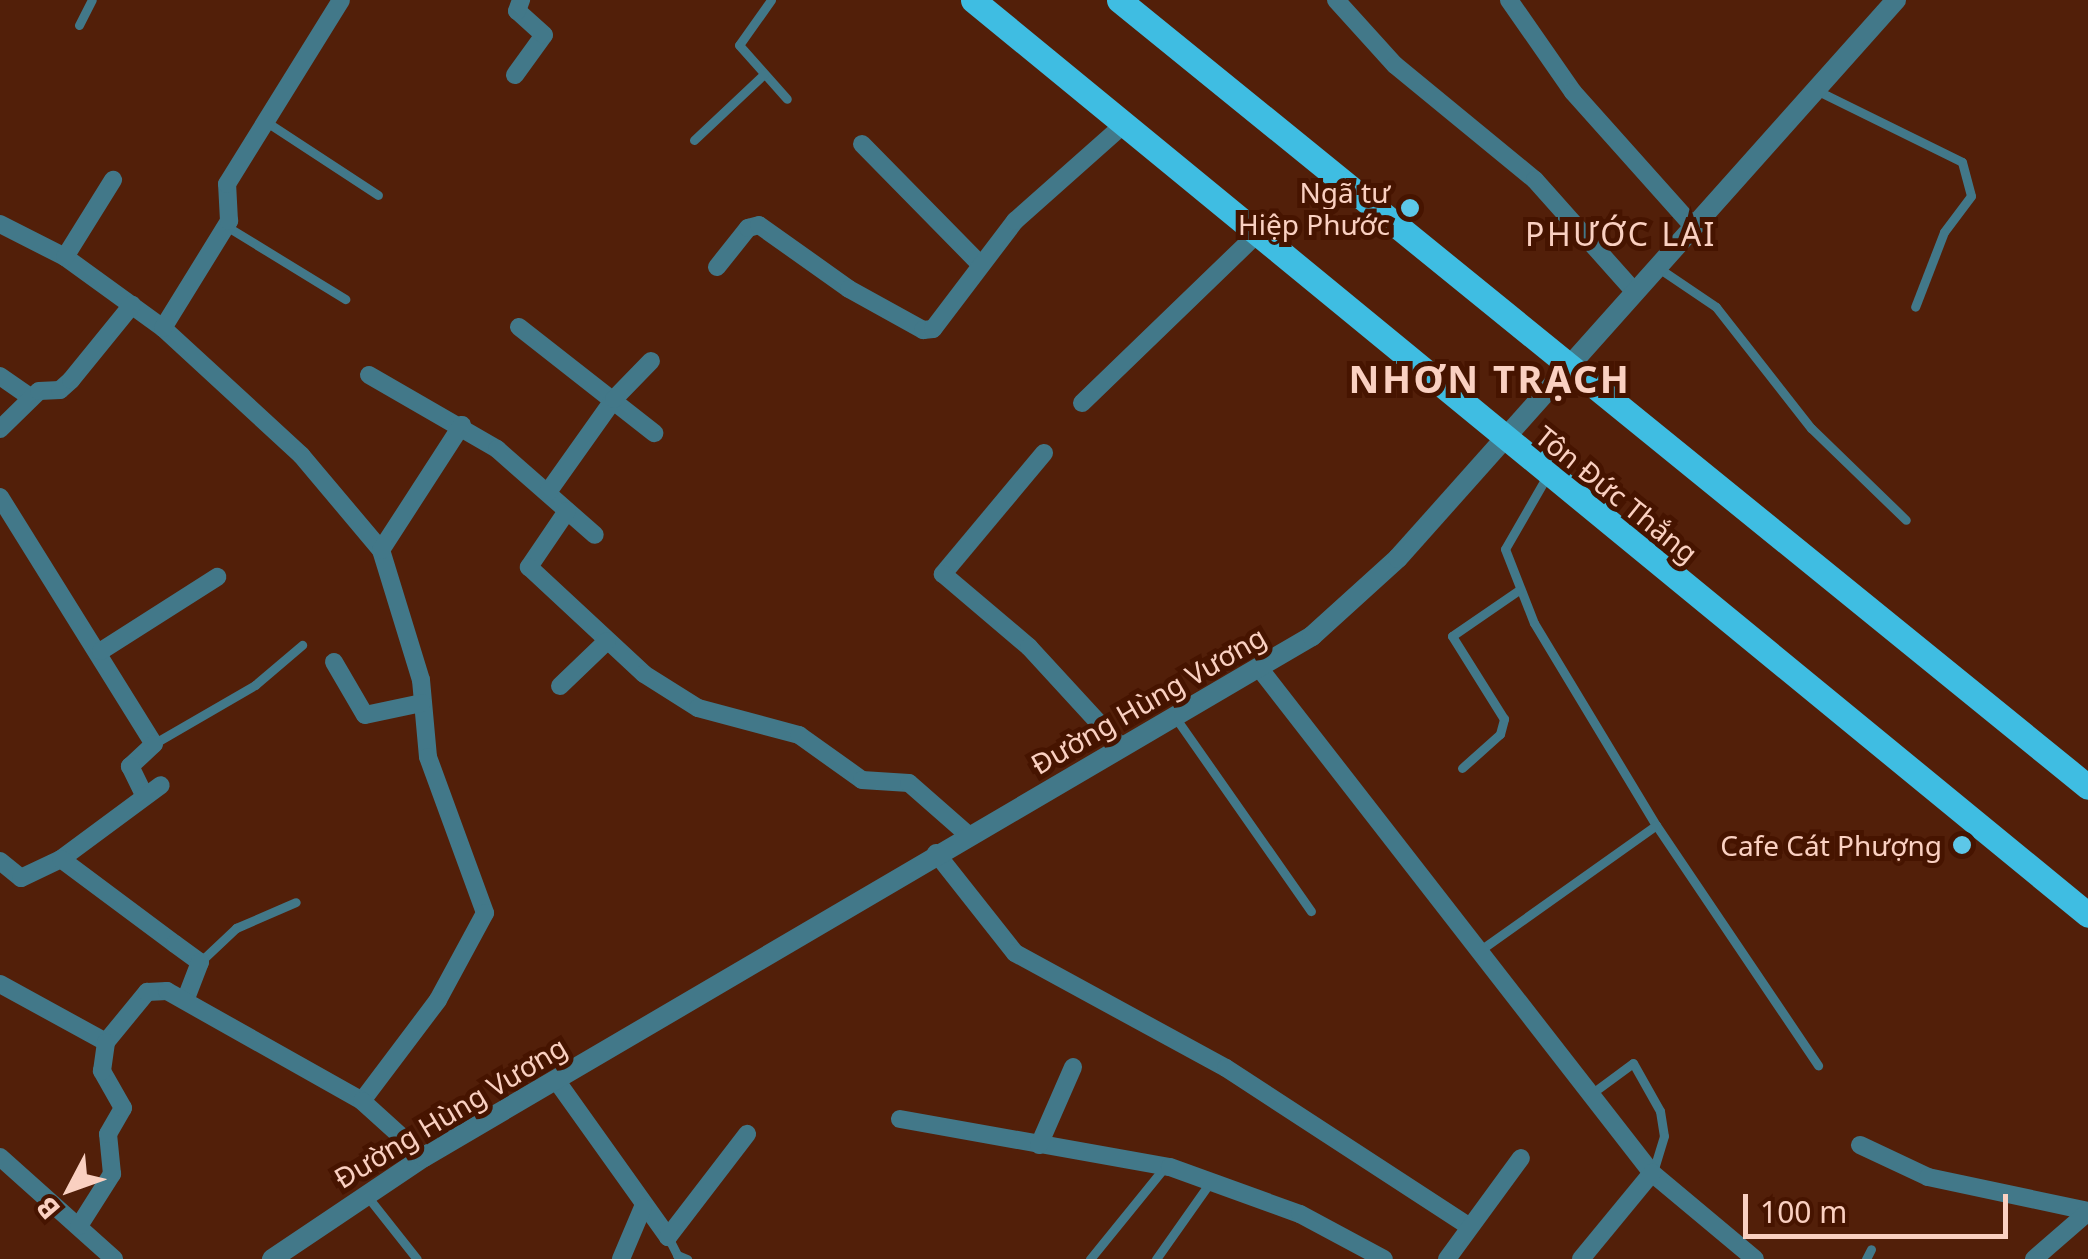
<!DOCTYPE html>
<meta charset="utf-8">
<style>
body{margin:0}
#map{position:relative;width:2088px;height:1259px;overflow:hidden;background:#521f09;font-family:"Noto Sans",sans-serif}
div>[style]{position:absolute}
.service>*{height:9px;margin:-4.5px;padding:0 4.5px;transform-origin:4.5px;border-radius:4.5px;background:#427889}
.minor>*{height:18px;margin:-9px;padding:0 9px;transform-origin:9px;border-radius:9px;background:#427889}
.tertiary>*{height:20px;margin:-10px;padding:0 10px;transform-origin:10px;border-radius:10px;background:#427889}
.primary>*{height:25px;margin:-12.5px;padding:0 12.5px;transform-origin:12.5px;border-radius:12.5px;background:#3fbde2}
.dots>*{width:28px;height:28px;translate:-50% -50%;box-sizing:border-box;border:5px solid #461400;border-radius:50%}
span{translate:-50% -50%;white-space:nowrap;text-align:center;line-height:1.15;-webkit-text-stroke:10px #461400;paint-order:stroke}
.poi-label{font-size:28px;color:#fad0c1}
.right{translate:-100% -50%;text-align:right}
.street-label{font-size:28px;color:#fad0c1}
.quarter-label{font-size:32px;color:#fad0c1;letter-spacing:2.5px}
.district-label{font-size:38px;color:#fad0c1;font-weight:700;letter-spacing:2.5px}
.north{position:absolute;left:20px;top:1139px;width:100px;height:100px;-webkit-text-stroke:8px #461400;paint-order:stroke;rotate:229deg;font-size:28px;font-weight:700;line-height:40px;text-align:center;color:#fad0c1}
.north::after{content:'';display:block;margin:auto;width:35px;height:45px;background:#fad0c1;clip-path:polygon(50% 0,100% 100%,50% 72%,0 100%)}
.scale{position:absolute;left:1743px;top:1194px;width:265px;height:45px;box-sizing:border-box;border:5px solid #fad0c1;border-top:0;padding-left:12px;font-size:30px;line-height:35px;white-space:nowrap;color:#fad0c1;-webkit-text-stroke:8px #461400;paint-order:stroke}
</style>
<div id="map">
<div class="service">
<div style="left:771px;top:0;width:55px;rotate:125.4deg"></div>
<div style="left:739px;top:45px;width:72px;rotate:48.4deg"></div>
<div style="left:79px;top:25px;width:28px;rotate:-63deg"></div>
<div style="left:1820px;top:92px;width:158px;rotate:26.2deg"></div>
<div style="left:1962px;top:162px;width:35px;rotate:75deg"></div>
<div style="left:1971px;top:196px;width:45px;rotate:126.9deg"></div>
<div style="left:1944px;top:232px;width:80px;rotate:111.1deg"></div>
<div style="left:265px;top:121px;width:135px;rotate:33.2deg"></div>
<div style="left:694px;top:140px;width:96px;rotate:-43.3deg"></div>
<div style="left:226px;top:226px;width:140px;rotate:31.5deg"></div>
<div style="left:1657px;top:267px;width:71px;rotate:34.1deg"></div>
<div style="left:1716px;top:307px;width:154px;rotate:51.9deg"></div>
<div style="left:1811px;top:428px;width:132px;rotate:44.1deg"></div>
<div style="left:1547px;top:476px;width:84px;rotate:119.9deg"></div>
<div style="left:1505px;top:549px;width:79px;rotate:68.6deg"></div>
<div style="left:1534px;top:623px;width:236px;rotate:58.9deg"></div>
<div style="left:1656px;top:825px;width:290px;rotate:56deg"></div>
<div style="left:1175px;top:717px;width:237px;rotate:55deg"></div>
<div style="left:155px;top:743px;width:116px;rotate:-30.1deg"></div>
<div style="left:255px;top:685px;width:62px;rotate:-40.4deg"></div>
<div style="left:1462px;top:768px;width:51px;rotate:-41.8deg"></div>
<div style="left:1500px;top:734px;width:16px;rotate:-75deg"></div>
<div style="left:1504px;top:719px;width:98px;rotate:-122.1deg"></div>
<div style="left:1452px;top:636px;width:81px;rotate:-34.5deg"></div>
<div style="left:1479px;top:951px;width:217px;rotate:-35.4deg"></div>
<div style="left:200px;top:962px;width:50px;rotate:-43.4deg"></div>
<div style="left:236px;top:928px;width:65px;rotate:-23.4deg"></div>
<div style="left:1591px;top:1094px;width:52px;rotate:-36.4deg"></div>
<div style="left:1633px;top:1063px;width:55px;rotate:60.6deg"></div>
<div style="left:1660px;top:1111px;width:25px;rotate:81deg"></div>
<div style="left:1664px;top:1136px;width:37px;rotate:107deg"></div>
<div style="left:367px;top:1196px;width:80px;rotate:51.6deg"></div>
<div style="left:668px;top:1237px;width:20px;rotate:63deg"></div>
<div style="left:677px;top:1255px;width:11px;rotate:22deg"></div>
<div style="left:1090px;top:1259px;width:117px;rotate:-50.9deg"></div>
<div style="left:1156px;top:1259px;width:95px;rotate:-54.8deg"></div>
<div style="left:1866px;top:1259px;width:11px;rotate:-63deg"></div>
</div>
<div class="minor">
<div style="left:1336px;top:0;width:88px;rotate:47.8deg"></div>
<div style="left:1395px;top:65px;width:181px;rotate:39.4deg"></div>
<div style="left:1535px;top:180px;width:149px;rotate:48.3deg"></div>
<div style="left:1509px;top:0;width:112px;rotate:55.2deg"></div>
<div style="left:1573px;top:92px;width:180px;rotate:48.2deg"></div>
<div style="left:515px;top:75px;width:49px;rotate:-54.1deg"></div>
<div style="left:544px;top:35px;width:36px;rotate:-138deg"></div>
<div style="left:517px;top:11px;width:12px;rotate:-70deg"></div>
<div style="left:862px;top:144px;width:167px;rotate:45.5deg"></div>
<div style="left:0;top:224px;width:73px;rotate:26.9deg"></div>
<div style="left:65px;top:257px;width:121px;rotate:35.9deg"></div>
<div style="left:163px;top:328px;width:188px;rotate:42.6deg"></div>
<div style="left:301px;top:455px;width:124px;rotate:49.9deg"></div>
<div style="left:381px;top:550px;width:136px;rotate:72.9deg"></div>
<div style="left:421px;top:680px;width:77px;rotate:84.8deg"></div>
<div style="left:428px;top:757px;width:166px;rotate:69.9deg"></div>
<div style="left:485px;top:913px;width:99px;rotate:118.4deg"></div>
<div style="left:438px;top:1000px;width:126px;rotate:127deg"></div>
<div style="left:65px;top:257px;width:91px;rotate:-58.1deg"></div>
<div style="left:717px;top:267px;width:50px;rotate:-51.5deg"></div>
<div style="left:748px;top:228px;width:11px;rotate:-15deg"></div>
<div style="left:759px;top:225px;width:110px;rotate:35.4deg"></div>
<div style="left:849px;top:289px;width:85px;rotate:29deg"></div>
<div style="left:923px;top:330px;width:10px;rotate:-6deg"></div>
<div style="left:933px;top:329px;width:136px;rotate:-52.8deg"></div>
<div style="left:1015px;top:221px;width:144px;rotate:-41.6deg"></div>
<div style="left:519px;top:327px;width:172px;rotate:38.1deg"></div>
<div style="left:163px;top:328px;width:126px;rotate:-58.3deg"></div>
<div style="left:229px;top:221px;width:37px;rotate:-93deg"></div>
<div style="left:227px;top:184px;width:216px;rotate:-58.2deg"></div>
<div style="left:369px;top:375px;width:148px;rotate:30deg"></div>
<div style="left:497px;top:449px;width:130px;rotate:41.3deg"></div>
<div style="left:0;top:376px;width:37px;rotate:35deg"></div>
<div style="left:1082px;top:403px;width:242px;rotate:-44deg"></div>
<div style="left:0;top:429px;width:54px;rotate:-44.3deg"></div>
<div style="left:39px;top:391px;width:21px;rotate:-3deg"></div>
<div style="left:60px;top:390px;width:15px;rotate:-42deg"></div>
<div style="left:71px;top:380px;width:97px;rotate:-50.9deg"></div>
<div style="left:1044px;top:453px;width:158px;rotate:129.9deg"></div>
<div style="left:943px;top:574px;width:113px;rotate:40.3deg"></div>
<div style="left:1029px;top:647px;width:136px;rotate:47.4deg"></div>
<div style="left:548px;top:492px;width:114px;rotate:-54.6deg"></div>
<div style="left:614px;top:399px;width:53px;rotate:-45.8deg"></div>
<div style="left:0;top:497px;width:291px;rotate:58.1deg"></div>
<div style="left:154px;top:744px;width:33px;rotate:137deg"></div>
<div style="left:130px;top:766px;width:32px;rotate:64deg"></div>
<div style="left:567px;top:511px;width:68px;rotate:124.2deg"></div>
<div style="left:529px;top:567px;width:157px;rotate:42.9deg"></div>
<div style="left:644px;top:674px;width:64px;rotate:32.2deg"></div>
<div style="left:698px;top:708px;width:105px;rotate:15deg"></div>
<div style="left:799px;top:735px;width:77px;rotate:35.5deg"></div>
<div style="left:862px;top:780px;width:47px;rotate:3.7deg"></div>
<div style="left:909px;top:783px;width:77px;rotate:41.3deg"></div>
<div style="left:381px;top:550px;width:149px;rotate:-57.1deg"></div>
<div style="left:101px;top:651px;width:138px;rotate:-32.5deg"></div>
<div style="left:334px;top:662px;width:61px;rotate:59.7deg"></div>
<div style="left:365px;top:715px;width:58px;rotate:-11.9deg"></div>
<div style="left:1260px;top:669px;width:638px;rotate:52.13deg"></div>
<div style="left:1652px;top:1173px;width:134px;rotate:39.9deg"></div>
<div style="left:560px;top:686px;width:65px;rotate:-43.8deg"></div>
<div style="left:936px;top:853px;width:127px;rotate:51.7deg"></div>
<div style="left:1015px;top:953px;width:240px;rotate:28.6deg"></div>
<div style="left:1226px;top:1068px;width:288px;rotate:33.1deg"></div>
<div style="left:61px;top:859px;width:124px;rotate:-36.5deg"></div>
<div style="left:0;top:861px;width:27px;rotate:39deg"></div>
<div style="left:21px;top:878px;width:44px;rotate:-25.4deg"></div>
<div style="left:61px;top:859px;width:142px;rotate:36.7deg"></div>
<div style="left:175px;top:944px;width:31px;rotate:36deg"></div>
<div style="left:200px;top:962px;width:40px;rotate:111deg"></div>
<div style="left:0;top:984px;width:121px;rotate:28.7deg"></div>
<div style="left:106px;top:1042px;width:65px;rotate:-50.6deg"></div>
<div style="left:147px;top:992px;width:20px;rotate:-3deg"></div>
<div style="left:167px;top:991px;width:224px;rotate:29.4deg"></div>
<div style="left:362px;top:1101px;width:84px;rotate:42.1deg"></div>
<div style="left:556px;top:1080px;width:193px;rotate:54.5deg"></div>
<div style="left:668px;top:1237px;width:130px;rotate:-52.5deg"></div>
<div style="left:900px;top:1119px;width:274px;rotate:10.1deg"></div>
<div style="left:1170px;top:1167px;width:138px;rotate:19.9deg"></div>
<div style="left:1300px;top:1214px;width:95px;rotate:28.2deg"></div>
<div style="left:1039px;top:1145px;width:85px;rotate:-66.4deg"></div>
<div style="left:1860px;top:1145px;width:75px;rotate:25.2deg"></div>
<div style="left:1928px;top:1177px;width:164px;rotate:12deg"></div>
<div style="left:0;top:1157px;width:153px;rotate:41.8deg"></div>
<div style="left:79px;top:1226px;width:62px;rotate:-57.6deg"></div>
<div style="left:112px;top:1174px;width:40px;rotate:-95.7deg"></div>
<div style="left:108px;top:1134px;width:30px;rotate:-60deg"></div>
<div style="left:123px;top:1108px;width:43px;rotate:-119.6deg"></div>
<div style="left:102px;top:1071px;width:29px;rotate:-82deg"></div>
<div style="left:621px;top:1259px;width:56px;rotate:-67.1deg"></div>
<div style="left:1447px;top:1259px;width:125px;rotate:-53.8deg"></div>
<div style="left:1581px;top:1259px;width:112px;rotate:-50.5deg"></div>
<div style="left:2034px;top:1259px;width:72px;rotate:-41deg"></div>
</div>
<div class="tertiary">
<div style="left:272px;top:1259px;width:183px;rotate:-33.9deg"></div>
<div style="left:424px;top:1157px;width:1030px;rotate:-30.4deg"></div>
<div style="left:1312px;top:636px;width:116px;rotate:-42.2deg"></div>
<div style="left:1398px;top:558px;width:748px;rotate:-48.25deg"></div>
</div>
<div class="primary">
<div style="left:973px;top:0;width:1442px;rotate:39.37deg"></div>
<div style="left:1119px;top:0;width:1248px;rotate:39.08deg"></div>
</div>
<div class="dots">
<div style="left:1410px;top:208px;background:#5dc7e8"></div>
<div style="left:1962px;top:845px;background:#5dc7e8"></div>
</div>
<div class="poi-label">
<span class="right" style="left:1390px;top:208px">Ngã tư<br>Hiệp Phước</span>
<span class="right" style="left:1942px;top:845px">Cafe Cát Phượng</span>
</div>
<div class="street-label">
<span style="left:1617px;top:494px;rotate:39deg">Tôn Đức Thắng</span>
<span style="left:1148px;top:700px;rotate:-30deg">Đường Hùng Vương</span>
<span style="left:450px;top:1112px;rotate:-31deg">Đường Hùng Vương</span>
</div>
<div class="quarter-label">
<span style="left:1621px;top:234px">PHƯỚC LAI</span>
</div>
<div class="district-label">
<span style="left:1490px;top:379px">NHƠN TRẠCH</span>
</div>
<div class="north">B</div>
<div class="scale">100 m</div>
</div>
